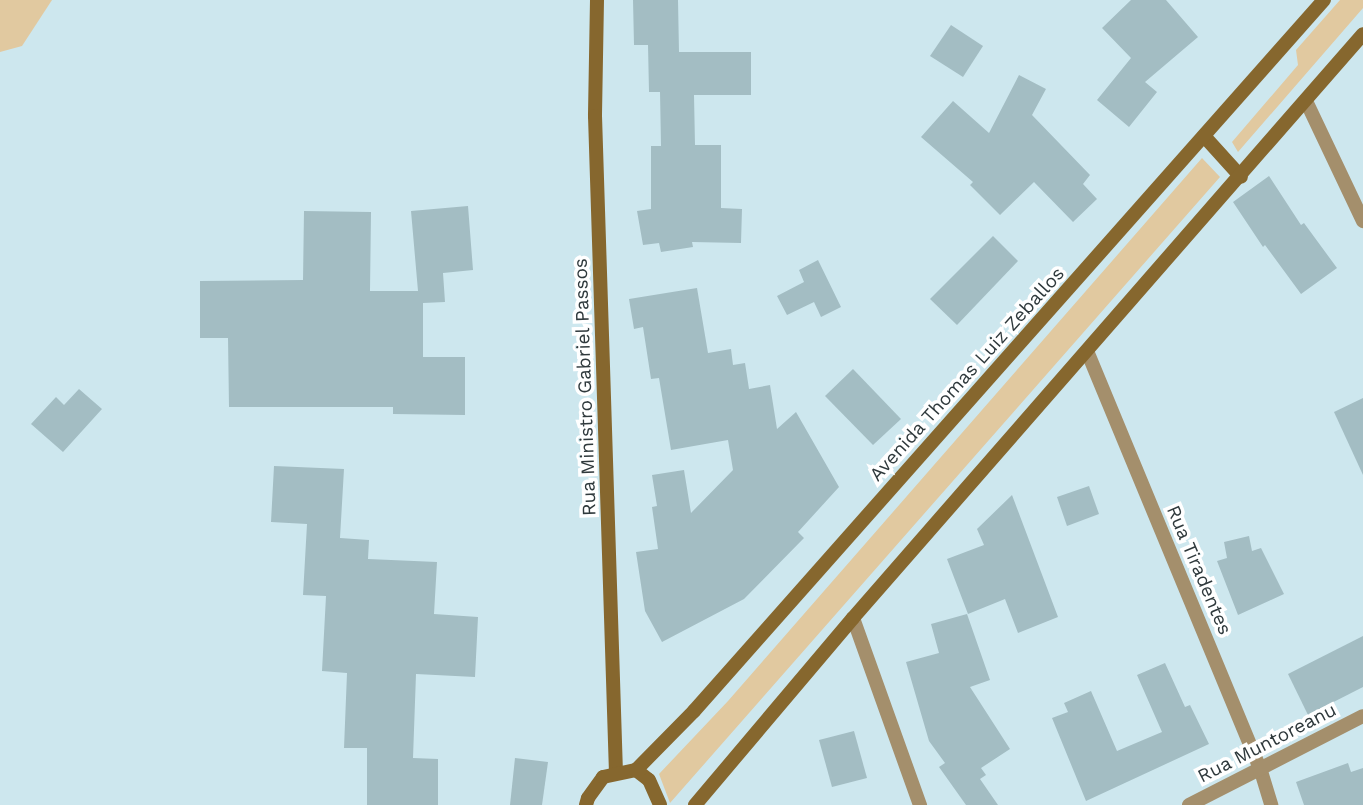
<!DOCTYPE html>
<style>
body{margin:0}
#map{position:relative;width:1363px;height:805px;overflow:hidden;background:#cde7ee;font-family:"Work Sans",sans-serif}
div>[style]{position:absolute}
.green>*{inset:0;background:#e1c9a0}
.building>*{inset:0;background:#a3bdc3}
.street>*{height:14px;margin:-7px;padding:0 7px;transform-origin:7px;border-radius:7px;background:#a48f6c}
.secondary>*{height:14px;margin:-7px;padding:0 7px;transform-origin:7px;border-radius:7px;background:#86672e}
span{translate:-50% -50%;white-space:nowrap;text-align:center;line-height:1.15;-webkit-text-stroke:7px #fff;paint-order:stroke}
.street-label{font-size:19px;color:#2f393c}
</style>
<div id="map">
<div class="green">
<div style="clip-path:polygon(0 0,52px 0,22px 46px,0 52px)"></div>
<div style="clip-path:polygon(1340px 0,1363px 0,1363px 8px,1238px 152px,1232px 142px,1298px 65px,1296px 50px)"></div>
<div style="clip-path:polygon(1202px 158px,1220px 177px,670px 803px,659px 774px,728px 701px)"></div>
</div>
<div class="building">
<div style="clip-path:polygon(633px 0,678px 0,679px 52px,751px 52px,751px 95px,694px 95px,695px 145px,721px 145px,721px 208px,742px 209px,741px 243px,692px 242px,693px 247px,661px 252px,659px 243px,643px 245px,637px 211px,651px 209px,651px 146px,661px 146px,660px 92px,649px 92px,648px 45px,634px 45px)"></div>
<div style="clip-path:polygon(1131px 0,1166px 0,1198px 37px,1145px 82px,1157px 92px,1129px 127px,1097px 100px,1131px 58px,1102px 28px)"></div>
<div style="clip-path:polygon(951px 25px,983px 46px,963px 77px,930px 56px)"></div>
<div style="clip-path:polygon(1019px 75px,1046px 89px,1032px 115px,1090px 175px,1083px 184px,1097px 199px,1073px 222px,1034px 182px,1000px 215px,970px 185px,973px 182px,921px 137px,953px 101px,989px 133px)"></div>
<div style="clip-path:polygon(1269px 176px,1301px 225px,1304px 223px,1337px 268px,1301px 294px,1265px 245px,1263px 247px,1233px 202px)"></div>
<div style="clip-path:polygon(468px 206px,473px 270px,443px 273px,445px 302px,423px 303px,423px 357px,465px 357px,465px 415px,393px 414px,393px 407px,229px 407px,228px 338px,200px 338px,200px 281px,303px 280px,304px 211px,371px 212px,370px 291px,418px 291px,411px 211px)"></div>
<div style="clip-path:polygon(993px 236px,1018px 261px,957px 325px,930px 299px)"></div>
<div style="clip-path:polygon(818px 260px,841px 307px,821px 317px,814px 302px,787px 315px,777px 296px,804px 282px,799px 270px)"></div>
<div style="clip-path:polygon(697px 288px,708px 353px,731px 349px,733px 365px,745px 363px,749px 389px,770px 385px,777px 429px,796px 412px,839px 487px,798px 532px,804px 538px,744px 599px,662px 642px,645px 611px,636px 552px,658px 549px,652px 507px,657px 506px,652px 475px,684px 470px,691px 513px,733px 470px,728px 440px,671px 450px,659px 378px,651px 379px,643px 327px,634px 329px,629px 299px)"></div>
<div style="clip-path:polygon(853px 369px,901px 419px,873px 445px,825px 396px)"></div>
<div style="clip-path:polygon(79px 389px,102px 409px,63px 452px,31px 424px,56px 397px,64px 405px)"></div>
<div style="clip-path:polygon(1363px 398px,1363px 475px,1334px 412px)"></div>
<div style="clip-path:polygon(274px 466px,344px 469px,340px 538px,369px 540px,368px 559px,437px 562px,434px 614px,478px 617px,475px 677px,416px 674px,413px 758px,438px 759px,438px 805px,367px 805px,367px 748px,344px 748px,347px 673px,322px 671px,326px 596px,303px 595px,307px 524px,271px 522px)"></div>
<div style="clip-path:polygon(1089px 486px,1099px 514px,1067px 526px,1057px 497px)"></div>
<div style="clip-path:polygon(1012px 495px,1058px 617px,1018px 633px,1005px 599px,968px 614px,947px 559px,984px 545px,977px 529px)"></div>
<div style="clip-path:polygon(1249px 536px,1252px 551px,1261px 548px,1284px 594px,1238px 615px,1217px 561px,1227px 558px,1224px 542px)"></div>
<div style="clip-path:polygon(967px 614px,990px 680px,970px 687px,1010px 749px,981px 768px,986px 775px,980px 779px,998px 805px,966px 805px,939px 767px,945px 763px,929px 741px,906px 662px,939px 653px,931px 624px)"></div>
<div style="clip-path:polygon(1363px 636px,1363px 687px,1308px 715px,1288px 674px)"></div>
<div style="clip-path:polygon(1165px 663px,1185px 707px,1190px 705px,1209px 744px,1086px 801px,1052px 718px,1068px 712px,1064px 703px,1091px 691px,1117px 751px,1162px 732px,1137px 675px)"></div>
<div style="clip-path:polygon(854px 731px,867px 778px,832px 787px,819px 740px)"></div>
<div style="clip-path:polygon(515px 758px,548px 762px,542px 805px,510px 805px)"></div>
<div style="clip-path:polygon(1348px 763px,1351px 772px,1363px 768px,1363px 805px,1304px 805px,1296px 782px)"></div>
</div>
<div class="street">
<div style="left:1306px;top:101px;width:133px;rotate:64.6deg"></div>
<div style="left:1087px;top:351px;width:451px;rotate:67.5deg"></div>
<div style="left:1260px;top:768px;width:39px;rotate:73deg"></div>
<div style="left:853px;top:618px;width:199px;rotate:70.3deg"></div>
<div style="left:1189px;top:805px;width:195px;rotate:-27.1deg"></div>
</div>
<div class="secondary">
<div style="left:597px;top:0;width:116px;rotate:91deg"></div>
<div style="left:595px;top:116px;width:656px;rotate:88.17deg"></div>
<div style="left:1204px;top:136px;width:55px;rotate:47.9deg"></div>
<div style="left:636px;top:770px;width:83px;rotate:-45.5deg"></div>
<div style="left:694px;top:711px;width:950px;rotate:-48.46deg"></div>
<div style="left:586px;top:805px;width:7px;rotate:-74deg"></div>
<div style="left:588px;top:798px;width:26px;rotate:-54deg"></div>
<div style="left:603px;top:777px;width:34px;rotate:-12deg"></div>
<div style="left:636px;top:770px;width:16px;rotate:38deg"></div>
<div style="left:649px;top:780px;width:27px;rotate:66deg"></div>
<div style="left:695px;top:805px;width:245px;rotate:-49.8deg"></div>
<div style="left:853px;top:618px;width:775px;rotate:-48.87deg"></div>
</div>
<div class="street-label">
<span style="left:967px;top:374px;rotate:-48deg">Avenida Thomas Luiz Zeballos</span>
<span style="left:585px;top:387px;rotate:-92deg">Rua Ministro Gabriel Passos</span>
<span style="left:1199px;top:570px;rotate:67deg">Rua Tiradentes</span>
<span style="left:1267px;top:743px;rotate:-27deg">Rua Muntoreanu</span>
</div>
</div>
